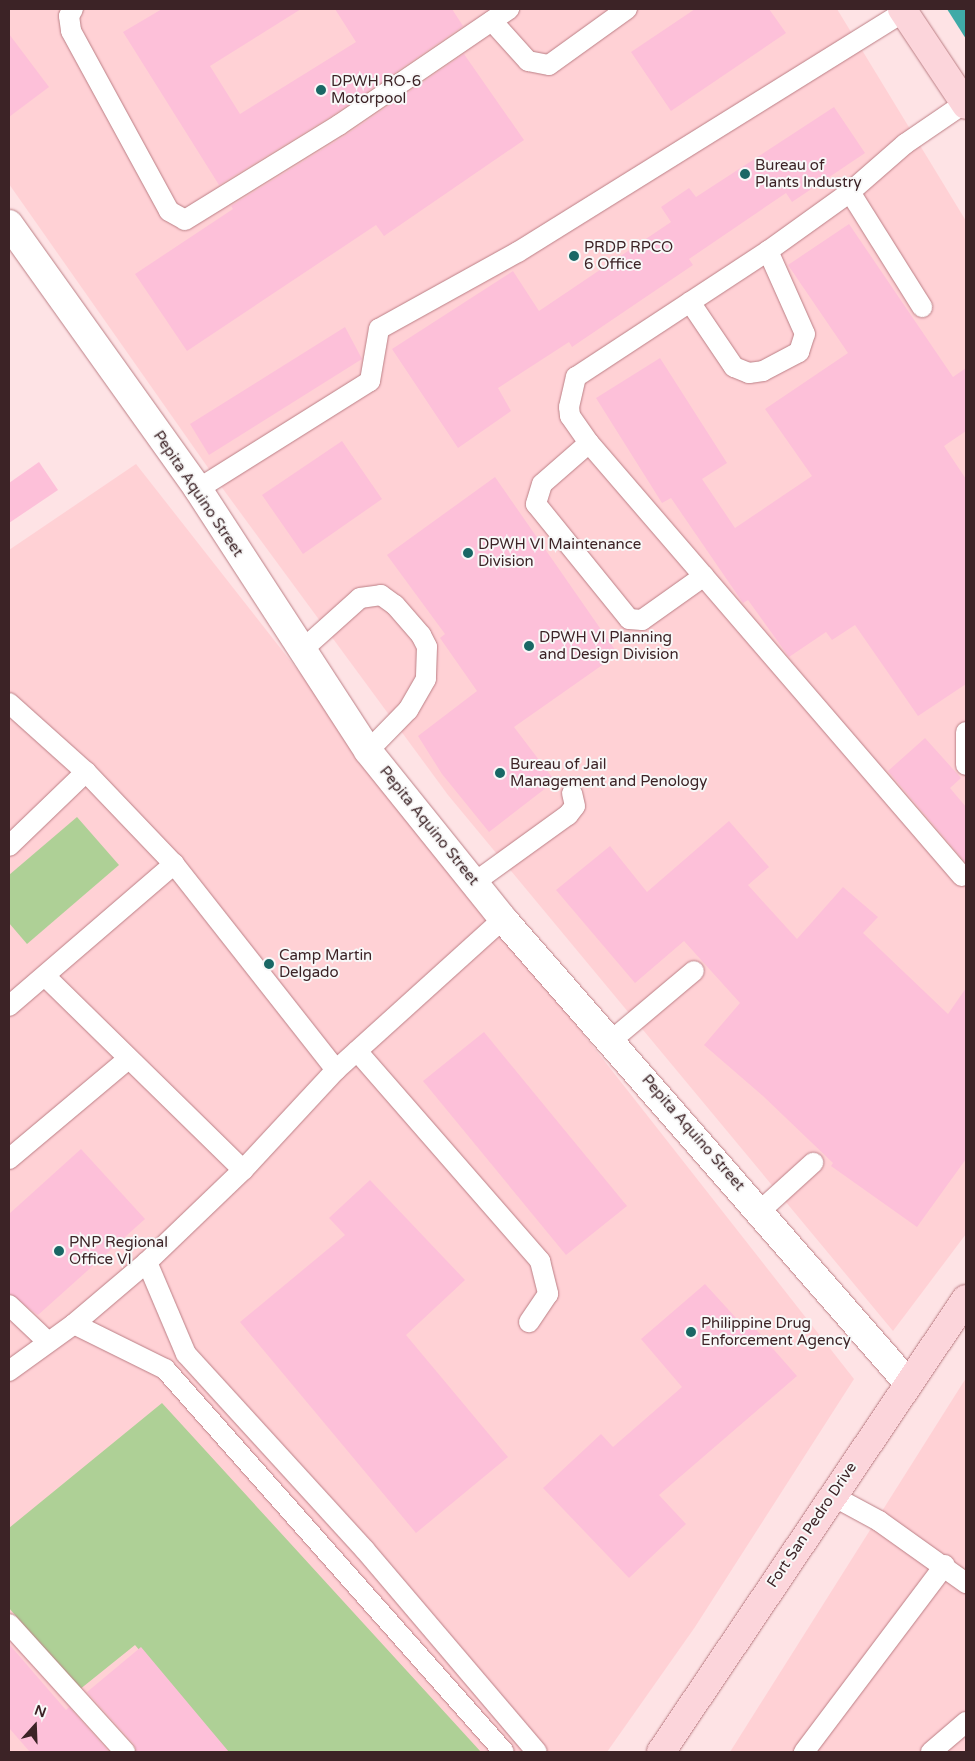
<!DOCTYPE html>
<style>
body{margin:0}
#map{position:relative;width:975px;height:1761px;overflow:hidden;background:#fee3e5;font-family:"Varela Round",sans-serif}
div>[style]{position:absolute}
.built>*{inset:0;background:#ffd1d5}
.green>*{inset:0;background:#aed096}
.water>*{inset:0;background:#3faaa7}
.building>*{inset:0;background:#fdc0d9}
.roads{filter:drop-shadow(0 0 1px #bb7f85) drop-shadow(0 0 1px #bb7f85)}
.lane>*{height:20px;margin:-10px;padding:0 10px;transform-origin:10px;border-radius:10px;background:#fff}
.street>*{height:28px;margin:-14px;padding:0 14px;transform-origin:14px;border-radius:14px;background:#fff}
.secondary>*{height:28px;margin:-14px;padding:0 14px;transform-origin:14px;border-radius:14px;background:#fcd5db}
.dots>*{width:14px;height:14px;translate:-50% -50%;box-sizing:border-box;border:2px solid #f8f8f8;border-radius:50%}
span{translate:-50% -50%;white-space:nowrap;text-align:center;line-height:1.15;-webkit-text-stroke:4px #f8f8f8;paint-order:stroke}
.poi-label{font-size:15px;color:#3c2326}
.left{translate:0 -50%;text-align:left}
.street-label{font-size:15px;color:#3c2326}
.frame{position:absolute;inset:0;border:10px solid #3c2326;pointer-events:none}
.north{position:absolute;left:10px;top:1701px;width:50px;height:50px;-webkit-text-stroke:4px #f8f8f8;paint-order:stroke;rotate:20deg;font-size:14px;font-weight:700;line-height:20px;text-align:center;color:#3c2326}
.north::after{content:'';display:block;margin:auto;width:18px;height:22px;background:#3c2326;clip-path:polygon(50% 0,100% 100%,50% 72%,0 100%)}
</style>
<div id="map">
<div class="built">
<div style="clip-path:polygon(9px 9px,837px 9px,966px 221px,966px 1234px,893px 1331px,448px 795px,223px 489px,9px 184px)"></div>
<div style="clip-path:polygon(136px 464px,854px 1379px,695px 1627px,607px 1752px,9px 1752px,9px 550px)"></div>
<div style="clip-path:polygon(966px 1378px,966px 1752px,730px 1752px)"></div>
</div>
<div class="green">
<div style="clip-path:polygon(77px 817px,119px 865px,27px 944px,9px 923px,9px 875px)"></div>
<div style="clip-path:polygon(162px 1403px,481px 1752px,226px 1752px,135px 1645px,79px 1690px,9px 1608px,9px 1528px)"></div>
</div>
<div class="water">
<div style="clip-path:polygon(947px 9px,966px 9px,966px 39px)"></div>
</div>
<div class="building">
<div style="clip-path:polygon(162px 9px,301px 9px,210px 66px,240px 114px,356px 42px,335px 9px,452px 9px,463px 26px,333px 115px,219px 185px,123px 32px)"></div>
<div style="clip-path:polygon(695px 9px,769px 9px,786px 33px,671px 111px,631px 52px)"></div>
<div style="clip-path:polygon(9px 34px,49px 87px,9px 117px)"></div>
<div style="clip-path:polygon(464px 54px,524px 140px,384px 236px,376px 225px,187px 351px,135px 274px,233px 209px,231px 206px,346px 135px)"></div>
<div style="clip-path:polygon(834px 107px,865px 153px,792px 202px,786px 193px,689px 259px,693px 265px,572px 347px,569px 342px,498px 388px,511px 411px,458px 448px,392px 349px,513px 271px,539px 311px,671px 222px,661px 207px,689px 188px,696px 197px)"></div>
<div style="clip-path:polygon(849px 224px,953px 377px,966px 368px,966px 431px,944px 446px,966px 479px,966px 684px,918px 716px,855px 625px,832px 640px,826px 632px,789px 657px,748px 600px,743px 603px,671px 498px,662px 503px,596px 398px,660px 358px,727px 463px,702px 479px,735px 528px,812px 476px,765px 409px,848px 353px,788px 265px)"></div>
<div style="clip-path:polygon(345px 327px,362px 359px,209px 455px,190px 424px)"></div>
<div style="clip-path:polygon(342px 441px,382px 499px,303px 554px,262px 495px)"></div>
<div style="clip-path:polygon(39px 462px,58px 490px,9px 523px,9px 483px)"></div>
<div style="clip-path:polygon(495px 477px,618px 654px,514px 727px,555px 781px,489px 832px,442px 774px,418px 736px,477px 691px,440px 638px,445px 634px,387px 555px)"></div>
<div style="clip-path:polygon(925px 738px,961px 778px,950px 788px,966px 807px,966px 863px,888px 771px)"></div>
<div style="clip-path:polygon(729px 821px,769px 867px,748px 885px,797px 939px,843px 887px,878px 917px,863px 933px,948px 1014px,966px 988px,966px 1159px,917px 1227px,831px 1166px,833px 1163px,763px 1096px,704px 1045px,740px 1003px,684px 941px,635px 983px,556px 890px,610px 846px,647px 892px)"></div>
<div style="clip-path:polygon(484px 1032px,627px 1206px,566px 1255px,423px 1081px)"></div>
<div style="clip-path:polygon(81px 1149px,145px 1219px,38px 1315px,9px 1293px,9px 1214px)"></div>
<div style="clip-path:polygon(370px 1180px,465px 1280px,406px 1335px,508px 1457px,416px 1533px,240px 1322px,345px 1235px,329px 1218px)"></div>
<div style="clip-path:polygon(705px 1284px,747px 1330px,752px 1325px,797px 1376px,659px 1495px,686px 1524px,629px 1578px,543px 1488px,601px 1434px,613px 1447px,682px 1387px,641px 1339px)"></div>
<div style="clip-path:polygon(9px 1644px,66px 1710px,69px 1707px,109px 1752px,30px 1752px,9px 1728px)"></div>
<div style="clip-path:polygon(141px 1647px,229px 1752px,137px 1752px,134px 1744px,87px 1692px)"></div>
</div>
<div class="roads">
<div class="lane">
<div style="left:73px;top:9px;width:8px;rotate:120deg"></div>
<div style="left:69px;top:16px;width:15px;rotate:82deg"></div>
<div style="left:71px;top:31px;width:205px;rotate:61.4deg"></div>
<div style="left:169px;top:211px;width:18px;rotate:29deg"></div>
<div style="left:185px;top:220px;width:181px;rotate:-31.7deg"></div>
<div style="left:339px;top:125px;width:206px;rotate:-34.3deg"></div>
<div style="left:492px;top:21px;width:54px;rotate:48deg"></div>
<div style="left:528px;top:61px;width:21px;rotate:11deg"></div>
<div style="left:549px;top:65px;width:96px;rotate:-35.7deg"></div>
<div style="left:850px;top:192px;width:136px;rotate:57.9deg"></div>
<div style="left:690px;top:302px;width:78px;rotate:55.9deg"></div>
<div style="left:734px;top:367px;width:16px;rotate:22deg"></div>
<div style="left:749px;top:373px;width:14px;rotate:-8deg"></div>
<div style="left:763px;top:371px;width:41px;rotate:-27.8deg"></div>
<div style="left:799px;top:352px;width:19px;rotate:-72deg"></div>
<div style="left:805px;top:334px;width:91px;rotate:-114deg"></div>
<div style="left:589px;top:443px;width:62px;rotate:138.9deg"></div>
<div style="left:542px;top:484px;width:21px;rotate:107deg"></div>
<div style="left:536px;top:504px;width:148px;rotate:51deg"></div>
<div style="left:629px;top:619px;width:13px;rotate:4deg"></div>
<div style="left:642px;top:620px;width:76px;rotate:-35.4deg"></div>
<div style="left:198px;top:489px;width:203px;rotate:-32.1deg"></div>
<div style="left:370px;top:381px;width:53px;rotate:-80.2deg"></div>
<div style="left:379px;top:329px;width:159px;rotate:-29deg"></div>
<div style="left:518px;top:252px;width:454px;rotate:-31.9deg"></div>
<div style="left:301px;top:651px;width:79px;rotate:-41.9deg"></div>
<div style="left:360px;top:598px;width:21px;rotate:-8deg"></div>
<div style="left:381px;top:595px;width:17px;rotate:36deg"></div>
<div style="left:395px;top:605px;width:40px;rotate:49deg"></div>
<div style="left:421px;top:635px;width:13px;rotate:63deg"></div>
<div style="left:427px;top:647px;width:32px;rotate:92deg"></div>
<div style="left:426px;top:679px;width:36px;rotate:120deg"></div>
<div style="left:408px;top:710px;width:57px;rotate:134.3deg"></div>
<div style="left:9px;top:703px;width:103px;rotate:41.9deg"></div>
<div style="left:86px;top:772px;width:127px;rotate:46.3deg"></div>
<div style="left:174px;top:864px;width:262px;rotate:51.8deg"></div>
<div style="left:966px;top:732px;width:33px;rotate:90deg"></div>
<div style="left:9px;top:846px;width:107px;rotate:-43.9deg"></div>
<div style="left:962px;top:876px;width:572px;rotate:-130.74deg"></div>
<div style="left:589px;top:443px;width:33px;rotate:-125deg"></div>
<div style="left:570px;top:416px;width:9px;rotate:-96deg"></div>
<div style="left:569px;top:407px;width:31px;rotate:-77deg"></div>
<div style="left:576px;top:377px;width:230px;rotate:-33.3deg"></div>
<div style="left:768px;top:251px;width:101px;rotate:-35.7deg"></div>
<div style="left:850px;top:192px;width:73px;rotate:-41.1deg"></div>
<div style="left:905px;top:144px;width:73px;rotate:-34.3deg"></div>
<div style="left:475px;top:882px;width:115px;rotate:-35.8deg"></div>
<div style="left:568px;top:815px;width:11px;rotate:-52deg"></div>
<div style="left:575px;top:806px;width:13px;rotate:-103deg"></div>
<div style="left:46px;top:977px;width:276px;rotate:44.4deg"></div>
<div style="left:9px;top:1006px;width:218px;rotate:-40.7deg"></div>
<div style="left:612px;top:1040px;width:107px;rotate:-40.1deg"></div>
<div style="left:357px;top:1051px;width:279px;rotate:48.9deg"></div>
<div style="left:540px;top:1261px;width:34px;rotate:76deg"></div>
<div style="left:548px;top:1294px;width:34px;rotate:124deg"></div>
<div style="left:9px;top:1159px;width:154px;rotate:-40deg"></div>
<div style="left:760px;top:1211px;width:72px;rotate:-42.2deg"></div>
<div style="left:147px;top:1262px;width:100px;rotate:67deg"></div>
<div style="left:186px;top:1354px;width:265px;rotate:47.6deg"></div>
<div style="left:365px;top:1550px;width:265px;rotate:49.6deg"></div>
<div style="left:9px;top:1305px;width:52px;rotate:43.5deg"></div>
<div style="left:74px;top:1324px;width:102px;rotate:26.3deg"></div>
<div style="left:165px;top:1369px;width:511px;rotate:48.49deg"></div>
<div style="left:9px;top:1371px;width:80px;rotate:-35.9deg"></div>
<div style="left:74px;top:1324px;width:96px;rotate:-40.3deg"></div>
<div style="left:147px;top:1262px;width:133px;rotate:-43.8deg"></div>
<div style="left:243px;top:1170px;width:137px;rotate:-47.1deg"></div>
<div style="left:336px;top:1070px;width:225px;rotate:-42.1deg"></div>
<div style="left:831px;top:1495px;width:55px;rotate:28.4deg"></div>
<div style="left:879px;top:1521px;width:107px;rotate:35.5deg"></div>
<div style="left:9px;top:1624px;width:173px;rotate:47.8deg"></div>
<div style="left:804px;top:1752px;width:234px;rotate:-53deg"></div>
<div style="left:931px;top:1752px;width:46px;rotate:-40.6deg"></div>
</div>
<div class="street">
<div style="left:9px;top:224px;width:325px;rotate:54.5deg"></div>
<div style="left:198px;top:489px;width:312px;rotate:57deg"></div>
<div style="left:368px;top:751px;width:216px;rotate:51.2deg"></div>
<div style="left:503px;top:919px;width:616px;rotate:48.88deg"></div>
</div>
<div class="secondary">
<div style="left:902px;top:9px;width:115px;rotate:56.3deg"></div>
<div style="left:661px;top:1752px;width:546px;rotate:-56.05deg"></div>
</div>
</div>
<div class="dots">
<div style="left:321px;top:90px;background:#196765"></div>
<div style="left:745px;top:174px;background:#196765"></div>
<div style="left:574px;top:256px;background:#196765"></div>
<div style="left:468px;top:553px;background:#196765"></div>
<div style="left:529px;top:646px;background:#196765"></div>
<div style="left:500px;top:773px;background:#196765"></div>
<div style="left:269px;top:964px;background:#196765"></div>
<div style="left:59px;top:1251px;background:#196765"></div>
<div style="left:691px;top:1332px;background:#196765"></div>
</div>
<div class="poi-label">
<span class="left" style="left:331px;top:90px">DPWH RO-6<br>Motorpool</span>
<span class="left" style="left:755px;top:174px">Bureau of<br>Plants Industry</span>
<span class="left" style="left:584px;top:256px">PRDP RPCO<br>6 Office</span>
<span class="left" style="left:478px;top:553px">DPWH VI Maintenance<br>Division</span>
<span class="left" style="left:539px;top:646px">DPWH VI Planning<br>and Design Division</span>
<span class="left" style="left:510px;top:773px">Bureau of Jail<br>Management and Penology</span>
<span class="left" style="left:279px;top:964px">Camp Martin<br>Delgado</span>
<span class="left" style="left:69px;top:1251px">PNP Regional<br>Office VI</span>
<span class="left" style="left:701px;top:1332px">Philippine Drug<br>Enforcement Agency</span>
</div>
<div class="street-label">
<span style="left:198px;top:494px;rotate:56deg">Pepita Aquino Street</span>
<span style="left:429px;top:826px;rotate:51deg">Pepita Aquino Street</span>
<span style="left:693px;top:1133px;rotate:49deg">Pepita Aquino Street</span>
<span style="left:812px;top:1525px;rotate:-56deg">Fort San Pedro Drive</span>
</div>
<div class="frame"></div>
<div class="north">N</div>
</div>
